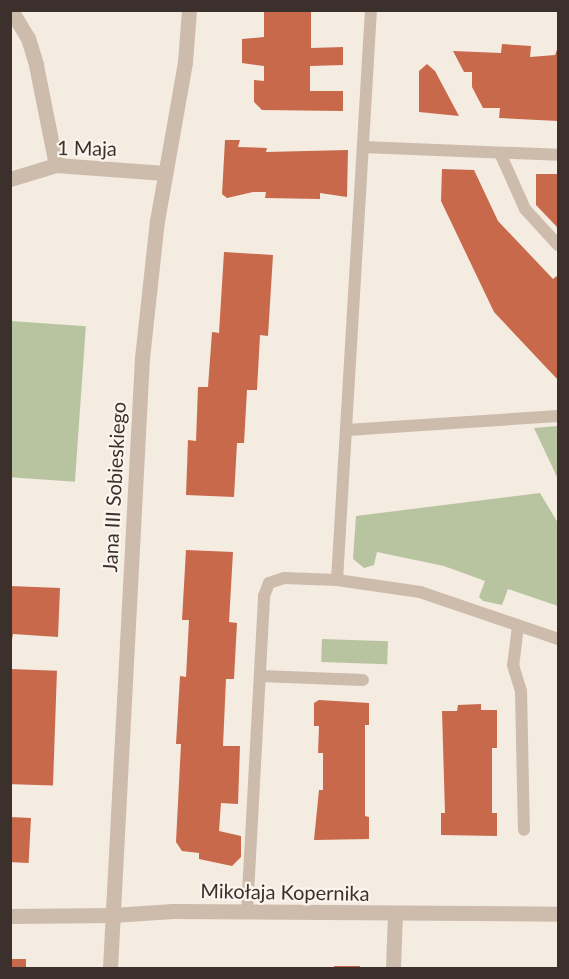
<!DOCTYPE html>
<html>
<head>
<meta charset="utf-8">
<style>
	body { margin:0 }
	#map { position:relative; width:569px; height:979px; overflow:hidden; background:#f4ebe1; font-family:Lato,sans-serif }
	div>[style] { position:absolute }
	.green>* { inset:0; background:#b8c4a0; transform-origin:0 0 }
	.building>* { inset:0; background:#c8694b; transform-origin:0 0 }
	.service>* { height:12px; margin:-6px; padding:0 6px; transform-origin:6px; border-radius:6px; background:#cdbbac }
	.minor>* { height:15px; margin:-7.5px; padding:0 7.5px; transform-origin:7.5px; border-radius:7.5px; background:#cdbbac }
	.tertiary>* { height:15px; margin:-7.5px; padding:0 7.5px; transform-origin:7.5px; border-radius:7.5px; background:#cdbbac }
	span { translate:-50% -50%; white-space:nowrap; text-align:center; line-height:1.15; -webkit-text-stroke:4.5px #fbf5ee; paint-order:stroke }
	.street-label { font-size:20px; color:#3b302b }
	.frame { position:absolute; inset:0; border:12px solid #3b302b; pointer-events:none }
</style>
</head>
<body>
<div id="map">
	<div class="green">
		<div style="left:11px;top:321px;width:75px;height:156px;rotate:4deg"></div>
		<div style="clip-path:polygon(558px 426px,558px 479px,534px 428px)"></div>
		<div style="clip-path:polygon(540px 493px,558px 523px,558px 606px,508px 589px,502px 605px,483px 601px,479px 597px,485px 581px,444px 566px,377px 552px,374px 565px,364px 568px,353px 559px,356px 516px)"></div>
		<div style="left:322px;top:639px;width:66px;height:23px;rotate:2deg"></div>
	</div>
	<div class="building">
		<div style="clip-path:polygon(264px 10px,311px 10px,311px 48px,343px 47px,343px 65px,310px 66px,310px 91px,343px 91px,343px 111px,262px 110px,254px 102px,254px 80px,264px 81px,264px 66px,242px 63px,242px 39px,264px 37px)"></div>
		<div style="clip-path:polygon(502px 44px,531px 46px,530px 57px,555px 55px,558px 47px,558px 121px,499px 118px,500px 108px,483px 108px,472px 87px,472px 72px,464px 72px,453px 51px,501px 53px)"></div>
		<div style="clip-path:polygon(427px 64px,435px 71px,459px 116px,419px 112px,419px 71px)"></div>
		<div style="clip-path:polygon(225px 140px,240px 140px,238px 147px,267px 148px,266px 152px,348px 150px,347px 197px,320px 193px,320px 199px,265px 198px,266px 192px,253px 192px,227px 198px,222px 194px)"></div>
		<div style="clip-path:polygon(442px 169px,474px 170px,498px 221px,553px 279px,558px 275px,558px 380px,494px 312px,441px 201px)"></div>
		<div style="clip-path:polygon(536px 174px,558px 174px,558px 228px,536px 205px)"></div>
		<div style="clip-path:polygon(224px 252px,273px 255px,268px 336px,260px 335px,257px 390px,247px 390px,244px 443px,237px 443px,234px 497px,186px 495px,188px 440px,196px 441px,198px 387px,208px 387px,212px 332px,219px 333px)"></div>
		<div style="clip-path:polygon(186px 550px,233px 552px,229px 622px,237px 623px,234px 679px,226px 679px,223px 746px,240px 746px,238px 804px,221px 803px,219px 831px,241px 836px,241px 857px,232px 866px,199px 859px,199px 853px,182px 851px,176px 842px,181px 744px,176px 744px,180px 676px,186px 677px,189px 620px,182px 620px)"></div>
		<div style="clip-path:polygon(10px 586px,60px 588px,58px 637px,13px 634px,10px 650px)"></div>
		<div style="left:10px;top:669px;width:47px;height:115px;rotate:2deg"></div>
		<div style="clip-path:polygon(319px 700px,369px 703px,369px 725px,365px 725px,365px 816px,369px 817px,369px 839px,314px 840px,319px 790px,323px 790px,323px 753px,318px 753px,319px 726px,314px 726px,314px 703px)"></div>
		<div style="clip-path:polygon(481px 704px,481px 710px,497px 710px,497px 748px,492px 748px,492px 813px,497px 813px,497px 836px,441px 835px,441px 813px,445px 813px,442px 711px,457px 711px,458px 705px)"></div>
		<div style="left:10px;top:817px;width:21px;height:45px;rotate:3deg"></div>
		<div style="left:10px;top:959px;width:16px;height:9px"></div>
		<div style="left:334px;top:966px;width:26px;height:2px"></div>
	</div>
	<div class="service">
		<div style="left:363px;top:147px;width:195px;rotate:2.3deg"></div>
		<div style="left:500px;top:153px;width:61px;rotate:65.9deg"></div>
		<div style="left:525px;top:209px;width:49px;rotate:47.5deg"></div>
		<div style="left:347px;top:430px;width:211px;rotate:-3.8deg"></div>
		<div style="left:337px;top:580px;width:571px;rotate:-86.59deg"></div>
		<div style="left:518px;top:626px;width:39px;rotate:97deg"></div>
		<div style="left:513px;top:665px;width:27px;rotate:73deg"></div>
		<div style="left:521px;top:691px;width:139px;rotate:88.8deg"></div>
		<div style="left:260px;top:676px;width:103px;rotate:2.2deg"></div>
		<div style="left:247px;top:912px;width:316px;rotate:-86.9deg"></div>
		<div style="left:264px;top:596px;width:14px;rotate:-69deg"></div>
		<div style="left:269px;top:583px;width:16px;rotate:-18deg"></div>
		<div style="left:284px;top:578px;width:53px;rotate:2.2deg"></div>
		<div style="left:337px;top:580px;width:84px;rotate:8.2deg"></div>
		<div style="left:420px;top:592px;width:146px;rotate:18.8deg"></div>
	</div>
	<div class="minor">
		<div style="left:11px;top:10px;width:33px;rotate:59deg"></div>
		<div style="left:28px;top:38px;width:28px;rotate:73deg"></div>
		<div style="left:36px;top:65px;width:102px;rotate:78.7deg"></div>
		<div style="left:10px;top:916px;width:103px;rotate:-0.6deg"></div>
		<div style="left:393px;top:968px;width:54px;rotate:-87.9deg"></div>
	</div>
	<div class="tertiary">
		<div style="left:10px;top:179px;width:48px;rotate:-16.9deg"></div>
		<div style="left:56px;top:165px;width:109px;rotate:4.2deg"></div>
		<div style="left:113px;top:915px;width:60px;rotate:-3.8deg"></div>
		<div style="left:173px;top:911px;width:385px;rotate:0.4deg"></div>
		<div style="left:110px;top:968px;width:611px;rotate:-87deg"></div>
		<div style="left:142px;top:358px;width:138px;rotate:-83.8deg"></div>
		<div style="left:157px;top:221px;width:161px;rotate:-80deg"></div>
		<div style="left:185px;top:62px;width:52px;rotate:-85.6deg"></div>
	</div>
	<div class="street-label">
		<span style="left:87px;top:148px;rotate:1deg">1 Maja</span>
		<span style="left:114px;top:487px;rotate:-87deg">Jana III Sobieskiego</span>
		<span style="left:285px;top:892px;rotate:1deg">Mikołaja Kopernika</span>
	</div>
	<div class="frame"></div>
</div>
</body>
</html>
